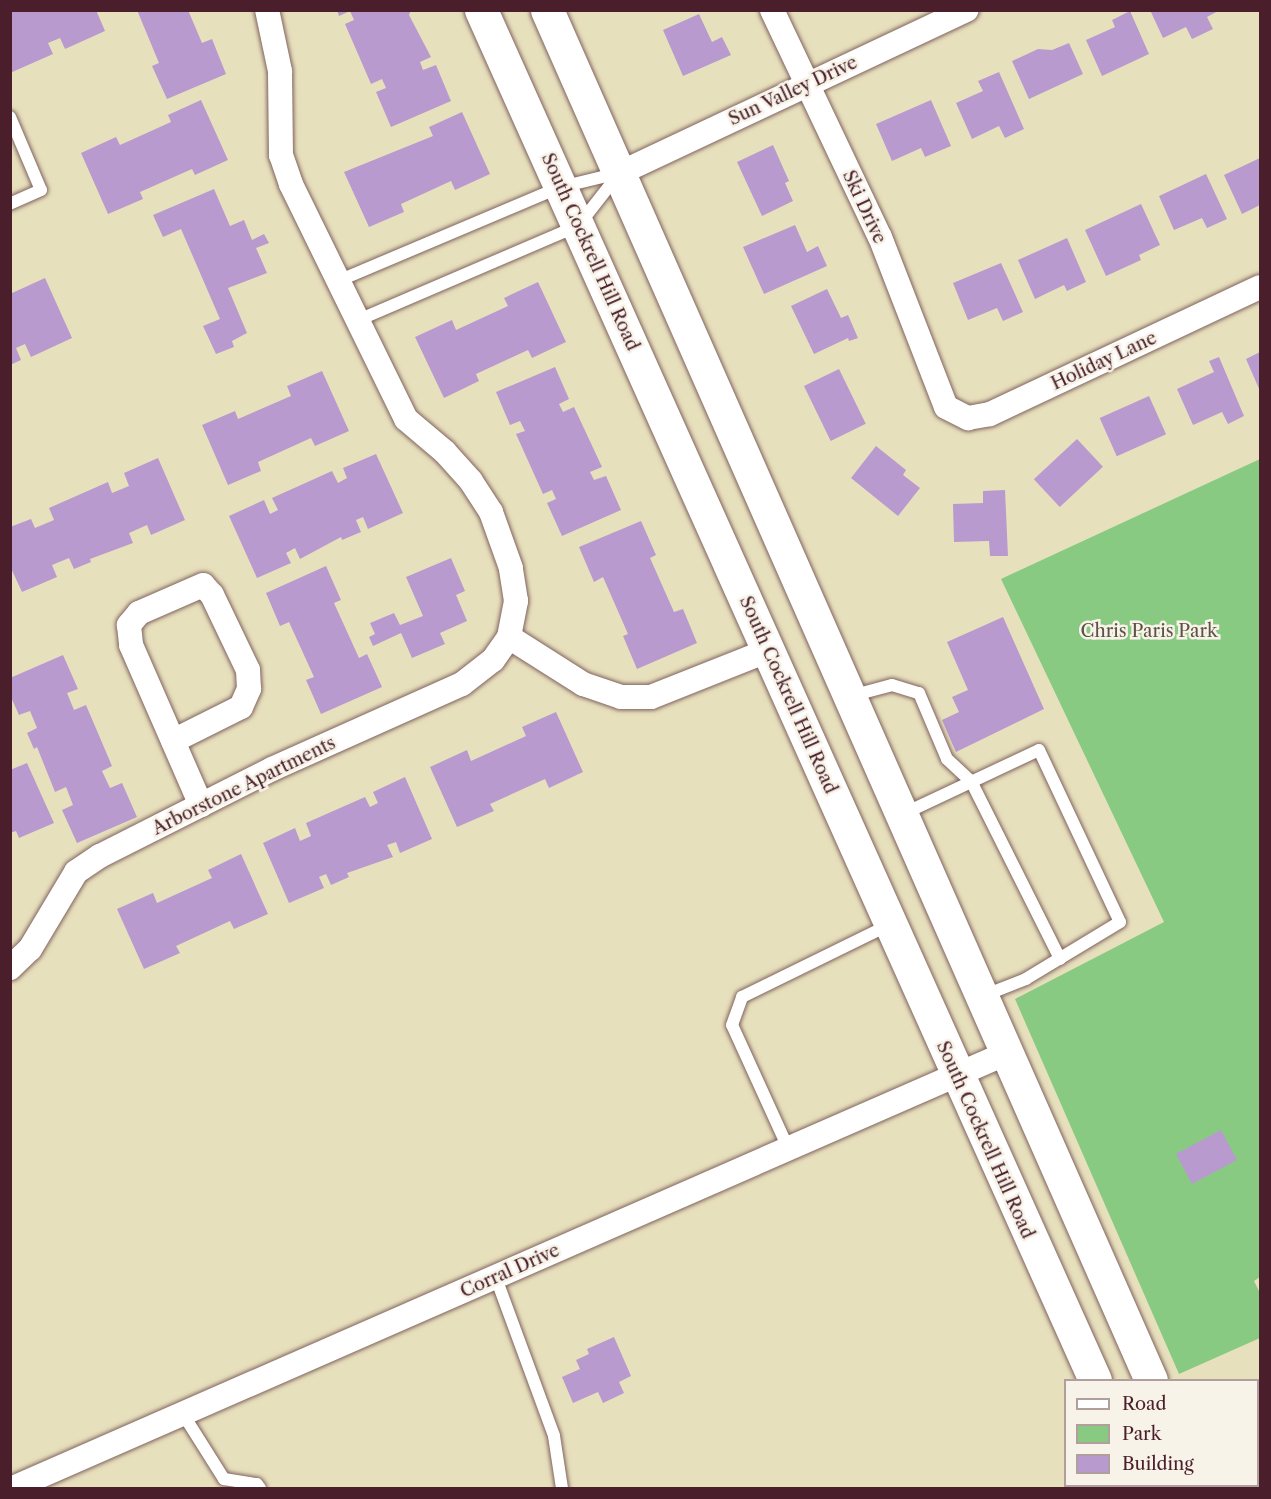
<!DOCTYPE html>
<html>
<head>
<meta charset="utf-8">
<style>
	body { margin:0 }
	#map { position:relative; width:1271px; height:1499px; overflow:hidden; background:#e7e0bd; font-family:"Libre Caslon Text",serif }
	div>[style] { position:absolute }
	.green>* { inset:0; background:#89ca82 }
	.building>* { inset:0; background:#b89acf; transform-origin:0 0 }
	.roads { filter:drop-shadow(0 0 2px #81635e) drop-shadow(0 0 2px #81635e) }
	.service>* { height:12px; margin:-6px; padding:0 6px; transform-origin:6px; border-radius:6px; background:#fff }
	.minor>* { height:24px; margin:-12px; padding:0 12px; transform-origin:12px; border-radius:12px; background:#fff }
	.secondary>* { height:33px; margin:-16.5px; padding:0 16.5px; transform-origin:16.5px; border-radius:16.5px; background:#fff }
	span { translate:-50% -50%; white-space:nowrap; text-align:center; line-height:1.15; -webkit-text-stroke:5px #f7f3e8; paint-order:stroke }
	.street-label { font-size:18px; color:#4a1f2b }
	.park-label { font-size:18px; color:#5d5245 }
	.frame { position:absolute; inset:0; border:12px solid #4a1f2b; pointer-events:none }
	.legend { position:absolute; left:1064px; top:1379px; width:195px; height:108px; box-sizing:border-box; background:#f7f3e8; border:2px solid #b29e9c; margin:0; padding:8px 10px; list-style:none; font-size:18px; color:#4a1f2b }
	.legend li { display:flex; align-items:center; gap:12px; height:30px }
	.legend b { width:30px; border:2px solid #b29e9c }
</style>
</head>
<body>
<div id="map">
	<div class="green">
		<div style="clip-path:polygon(1260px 459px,1260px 1277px,1254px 1281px,1260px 1293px,1260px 1338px,1179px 1374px,1015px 999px,1164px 922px,1001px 579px)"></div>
	</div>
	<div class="building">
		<div style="clip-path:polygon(10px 10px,96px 10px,105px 31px,65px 49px,60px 38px,48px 43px,53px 54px,10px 73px)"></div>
		<div style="clip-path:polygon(137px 10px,188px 10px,202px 43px,212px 39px,226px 74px,167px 99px,152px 66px,159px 63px)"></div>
		<div style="clip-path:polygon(337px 10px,411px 10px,409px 15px,431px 57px,420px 62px,423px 70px,436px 65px,451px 101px,391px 127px,376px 92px,386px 88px,382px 79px,371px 84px,345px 24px,354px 20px,350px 11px,339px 16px)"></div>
		<div style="clip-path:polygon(1150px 10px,1220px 10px,1207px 17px,1213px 29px,1192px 39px,1186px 27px,1163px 38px)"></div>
		<div style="clip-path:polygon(1130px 11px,1149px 54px,1102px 76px,1086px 40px,1115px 27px,1112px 20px)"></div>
		<div style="clip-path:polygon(699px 14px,712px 42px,722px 37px,731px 55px,683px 76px,663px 30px)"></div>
		<div style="clip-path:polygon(1069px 43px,1083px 74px,1029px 99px,1012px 61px,1038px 49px,1052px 50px)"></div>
		<div style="clip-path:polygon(999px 72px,1024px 129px,1005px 138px,999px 126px,972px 139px,956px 103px,983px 91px,978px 81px)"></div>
		<div style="clip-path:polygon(201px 100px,228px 160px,195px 175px,192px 169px,140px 192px,143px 199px,108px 214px,81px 153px,116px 137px,120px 145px,171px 122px,168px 115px)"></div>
		<div style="clip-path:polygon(931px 100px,951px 146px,925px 157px,921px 148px,892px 161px,876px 124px)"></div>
		<div style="clip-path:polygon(462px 112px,490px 174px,455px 190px,451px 181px,401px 204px,404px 212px,369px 227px,344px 172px,433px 136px,429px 127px)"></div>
		<div style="clip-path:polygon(773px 145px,789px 181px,785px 183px,793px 201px,762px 216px,737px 162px)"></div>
		<div style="clip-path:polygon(1260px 158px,1260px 205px,1242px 214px,1224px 175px)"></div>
		<div style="clip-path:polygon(1206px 174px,1227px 219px,1207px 228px,1202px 218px,1174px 230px,1159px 196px)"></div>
		<div style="clip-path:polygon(214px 189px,230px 226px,244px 220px,252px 240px,264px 234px,269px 243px,256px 248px,267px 273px,228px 288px,247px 333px,232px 341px,234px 347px,216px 354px,203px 326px,220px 319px,181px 229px,163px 237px,153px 215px)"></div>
		<div style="clip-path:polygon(1141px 204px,1160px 245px,1139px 255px,1141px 260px,1106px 276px,1085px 230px)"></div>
		<div style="clip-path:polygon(795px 225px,807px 252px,818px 246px,827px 266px,764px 294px,743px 247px)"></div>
		<div style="clip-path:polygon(1067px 238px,1086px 282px,1067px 291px,1064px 285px,1035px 299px,1018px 260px)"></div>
		<div style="clip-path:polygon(1001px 263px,1023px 312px,1003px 321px,997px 308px,968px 320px,953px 283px)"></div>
		<div style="clip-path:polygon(45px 278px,72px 338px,31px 357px,25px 344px,16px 348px,21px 360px,10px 365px,10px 294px)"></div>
		<div style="clip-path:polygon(538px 282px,566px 342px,532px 358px,528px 350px,476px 374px,479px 381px,444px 398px,415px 337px,452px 320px,456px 330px,508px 306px,504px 298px)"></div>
		<div style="clip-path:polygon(827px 289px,841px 318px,848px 315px,858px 338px,849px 341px,848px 338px,814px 354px,791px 306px)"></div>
		<div style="clip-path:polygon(1260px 352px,1260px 391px,1246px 359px)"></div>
		<div style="clip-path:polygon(1219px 357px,1244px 416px,1228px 424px,1222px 412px,1193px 425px,1177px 389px,1214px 372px,1209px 361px)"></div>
		<div style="clip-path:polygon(555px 367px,569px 399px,559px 404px,563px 412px,574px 407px,602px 467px,590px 472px,594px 480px,606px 476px,621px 510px,562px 536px,547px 503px,556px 499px,552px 490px,543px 494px,516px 434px,525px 431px,520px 421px,510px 425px,496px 392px)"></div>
		<div style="left:839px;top:369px;width:61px;height:39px;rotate:64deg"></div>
		<div style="clip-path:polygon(322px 371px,349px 431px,315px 446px,311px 438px,258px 462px,261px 471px,228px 485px,202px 425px,235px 411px,238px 419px,291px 396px,287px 386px)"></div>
		<div style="left:1149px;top:396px;width:42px;height:54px;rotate:66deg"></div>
		<div style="left:1077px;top:439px;width:38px;height:59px;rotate:47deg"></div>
		<div style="clip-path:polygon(876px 446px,906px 470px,903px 475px,920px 488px,898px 516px,851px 478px)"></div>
		<div style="clip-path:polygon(376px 454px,403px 513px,368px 529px,363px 517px,356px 520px,361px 532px,342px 540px,341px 537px,300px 559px,295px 548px,286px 553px,291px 563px,257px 578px,229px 516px,264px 500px,270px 514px,278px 510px,272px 498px,332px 471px,338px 483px,347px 478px,343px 468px)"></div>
		<div style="clip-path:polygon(158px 458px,185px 520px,151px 535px,147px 525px,129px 533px,133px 543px,90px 559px,91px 562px,74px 569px,69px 558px,52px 565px,57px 577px,22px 592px,10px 566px,10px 527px,31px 519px,35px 528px,54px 520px,49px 508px,108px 482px,112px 493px,129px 486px,124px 473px)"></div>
		<div style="clip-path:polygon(1005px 490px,1008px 556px,990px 556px,989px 541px,954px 542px,953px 504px,983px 503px,983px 491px)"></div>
		<div style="clip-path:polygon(641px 521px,656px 555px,650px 558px,674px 612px,683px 609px,697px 643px,637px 669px,623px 636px,628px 634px,603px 577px,594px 582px,579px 547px)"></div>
		<div style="clip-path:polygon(451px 558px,465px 591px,456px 595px,467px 621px,440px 633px,445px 644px,412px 658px,401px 633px,373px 646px,369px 637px,375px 634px,370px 623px,394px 613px,400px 625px,423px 616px,406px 577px)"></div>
		<div style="clip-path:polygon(326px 566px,341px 600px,334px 603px,359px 658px,367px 654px,382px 687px,321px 714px,306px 680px,314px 677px,289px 622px,280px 626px,266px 593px)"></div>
		<div style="clip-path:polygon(1003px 617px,1044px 709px,956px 752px,942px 720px,959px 712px,952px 697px,968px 690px,947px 642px)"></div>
		<div style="clip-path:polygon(63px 655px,78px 689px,67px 693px,74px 710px,86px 705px,112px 766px,102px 771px,110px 788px,122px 783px,137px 817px,77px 843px,62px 810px,73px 805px,66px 787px,55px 792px,37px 747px,34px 749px,27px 733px,37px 728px,30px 711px,19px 715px,10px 695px,10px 678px)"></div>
		<div style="clip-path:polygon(556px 712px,583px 772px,549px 788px,545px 779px,490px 804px,494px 811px,457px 827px,430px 767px,467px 750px,471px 761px,526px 736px,522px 727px)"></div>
		<div style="clip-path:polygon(27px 763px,54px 823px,19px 838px,16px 831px,10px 833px,10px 770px)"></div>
		<div style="clip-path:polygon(405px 777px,432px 839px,400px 853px,396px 842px,387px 845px,393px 857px,347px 873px,349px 877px,331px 885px,326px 874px,319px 877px,324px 888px,289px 903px,263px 843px,295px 828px,300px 841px,311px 836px,306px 823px,365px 797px,370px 807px,378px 803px,373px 792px)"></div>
		<div style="clip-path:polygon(241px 854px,268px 914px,234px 929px,230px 921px,176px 946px,180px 953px,144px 969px,117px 909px,153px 893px,157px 903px,212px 878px,208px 870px)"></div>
		<div style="left:1221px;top:1130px;width:34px;height:51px;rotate:62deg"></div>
		<div style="clip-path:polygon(614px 1337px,631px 1376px,619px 1382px,624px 1393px,603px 1403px,598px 1392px,573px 1403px,562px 1377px,580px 1369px,576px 1360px,589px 1354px,587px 1349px)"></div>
	</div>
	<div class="roads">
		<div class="service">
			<div style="left:10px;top:117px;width:79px;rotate:67deg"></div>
			<div style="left:41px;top:190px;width:34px;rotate:156deg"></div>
			<div style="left:338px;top:281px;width:242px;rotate:-22.9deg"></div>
			<div style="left:561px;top:187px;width:60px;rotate:-13.6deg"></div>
			<div style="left:356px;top:321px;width:241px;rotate:-23.2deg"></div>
			<div style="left:578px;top:226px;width:63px;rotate:-52deg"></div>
			<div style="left:851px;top:696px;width:42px;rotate:-15deg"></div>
			<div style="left:892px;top:685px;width:28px;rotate:17deg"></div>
			<div style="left:919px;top:693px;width:72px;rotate:67deg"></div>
			<div style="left:947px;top:759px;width:33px;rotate:43deg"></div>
			<div style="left:971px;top:781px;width:199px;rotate:63.4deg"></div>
			<div style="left:903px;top:814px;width:150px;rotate:-25.2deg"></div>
			<div style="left:1039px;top:750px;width:190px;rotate:64.8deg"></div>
			<div style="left:1120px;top:922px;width:110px;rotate:148.8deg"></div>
			<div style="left:1026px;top:979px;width:46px;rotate:158.4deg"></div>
			<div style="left:789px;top:1150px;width:137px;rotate:-114.5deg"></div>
			<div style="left:732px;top:1025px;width:30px;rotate:-70deg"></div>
			<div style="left:742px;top:997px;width:164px;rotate:-26.1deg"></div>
			<div style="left:496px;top:1278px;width:168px;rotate:69.8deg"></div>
			<div style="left:554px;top:1436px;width:53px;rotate:81.3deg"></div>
			<div style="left:183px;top:1414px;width:77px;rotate:57.8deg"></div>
			<div style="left:224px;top:1479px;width:33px;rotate:9deg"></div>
			<div style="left:257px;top:1484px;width:5px;rotate:53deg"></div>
			<div style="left:1258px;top:1461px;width:7px;rotate:74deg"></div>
		</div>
		<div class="minor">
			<div style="left:772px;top:10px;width:251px;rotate:64.6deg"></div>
			<div style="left:880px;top:237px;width:182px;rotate:68.8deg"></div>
			<div style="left:946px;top:407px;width:25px;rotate:27deg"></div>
			<div style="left:968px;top:418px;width:22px;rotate:-10deg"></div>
			<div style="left:990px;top:414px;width:298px;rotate:-25.2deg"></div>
			<div style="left:620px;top:173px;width:383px;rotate:-25.2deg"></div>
			<div style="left:509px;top:637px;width:88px;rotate:32.4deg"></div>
			<div style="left:583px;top:684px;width:40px;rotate:18.9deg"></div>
			<div style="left:621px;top:697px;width:30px"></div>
			<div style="left:651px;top:697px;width:127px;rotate:-21.7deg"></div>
			<div style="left:173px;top:741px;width:76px;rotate:-26.6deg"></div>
			<div style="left:241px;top:707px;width:20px;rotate:-66deg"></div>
			<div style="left:249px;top:689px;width:19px;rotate:-93deg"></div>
			<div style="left:248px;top:670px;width:83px;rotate:-115.6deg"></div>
			<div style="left:212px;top:595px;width:13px;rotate:-132deg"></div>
			<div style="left:203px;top:585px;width:70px;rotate:156.4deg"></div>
			<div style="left:139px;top:613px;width:16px;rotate:130deg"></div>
			<div style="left:129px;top:625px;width:20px;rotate:84deg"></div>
			<div style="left:131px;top:645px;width:175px;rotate:66.4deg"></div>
			<div style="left:10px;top:968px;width:28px;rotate:-44deg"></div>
			<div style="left:30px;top:949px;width:90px;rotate:-59.1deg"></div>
			<div style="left:76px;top:872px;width:29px;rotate:-34deg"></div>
			<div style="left:100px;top:856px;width:193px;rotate:-26.8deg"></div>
			<div style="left:272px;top:769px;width:208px;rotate:-24.1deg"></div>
			<div style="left:462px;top:684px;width:39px;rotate:-38deg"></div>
			<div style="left:493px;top:660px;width:28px;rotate:-55deg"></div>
			<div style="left:509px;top:637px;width:37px;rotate:-79deg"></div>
			<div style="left:516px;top:601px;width:33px;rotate:-99deg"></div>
			<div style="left:511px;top:568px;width:59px;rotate:-109.7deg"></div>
			<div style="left:491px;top:512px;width:37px;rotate:-123deg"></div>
			<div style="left:471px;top:481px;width:39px;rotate:-132deg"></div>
			<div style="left:445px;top:452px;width:51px;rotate:-139.8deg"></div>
			<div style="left:406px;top:419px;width:262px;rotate:-116.1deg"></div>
			<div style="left:291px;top:184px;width:31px;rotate:-109deg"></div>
			<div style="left:281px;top:155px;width:84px;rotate:-90.7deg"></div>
			<div style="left:280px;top:71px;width:62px;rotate:-102deg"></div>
			<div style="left:13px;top:1488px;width:1085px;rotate:-23.64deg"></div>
		</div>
		<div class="secondary">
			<div style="left:481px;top:10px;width:1501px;rotate:65.86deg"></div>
			<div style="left:547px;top:10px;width:1497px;rotate:66.21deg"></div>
			<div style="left:1143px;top:1486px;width:3px;rotate:45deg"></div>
			<div style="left:1199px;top:1486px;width:2px;rotate:63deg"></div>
		</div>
	</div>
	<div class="street-label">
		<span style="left:793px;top:91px;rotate:-25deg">Sun Valley Drive</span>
		<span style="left:864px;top:207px;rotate:65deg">Ski Drive</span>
		<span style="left:590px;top:252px;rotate:66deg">South Cockrell Hill Road</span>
		<span style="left:1104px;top:361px;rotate:-25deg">Holiday Lane</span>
		<span style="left:788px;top:695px;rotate:66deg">South Cockrell Hill Road</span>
		<span style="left:244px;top:786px;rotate:-26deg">Arborstone Apartments</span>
		<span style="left:985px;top:1140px;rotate:66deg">South Cockrell Hill Road</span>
		<span style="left:510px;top:1271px;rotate:-24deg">Corral Drive</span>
	</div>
	<div class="park-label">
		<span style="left:1149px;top:631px">Chris Paris Park</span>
	</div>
	<div class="frame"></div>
	<ul class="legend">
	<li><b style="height:8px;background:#fff"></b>Road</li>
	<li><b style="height:16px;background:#89ca82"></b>Park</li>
	<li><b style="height:16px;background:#b89acf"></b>Building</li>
	</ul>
</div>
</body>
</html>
